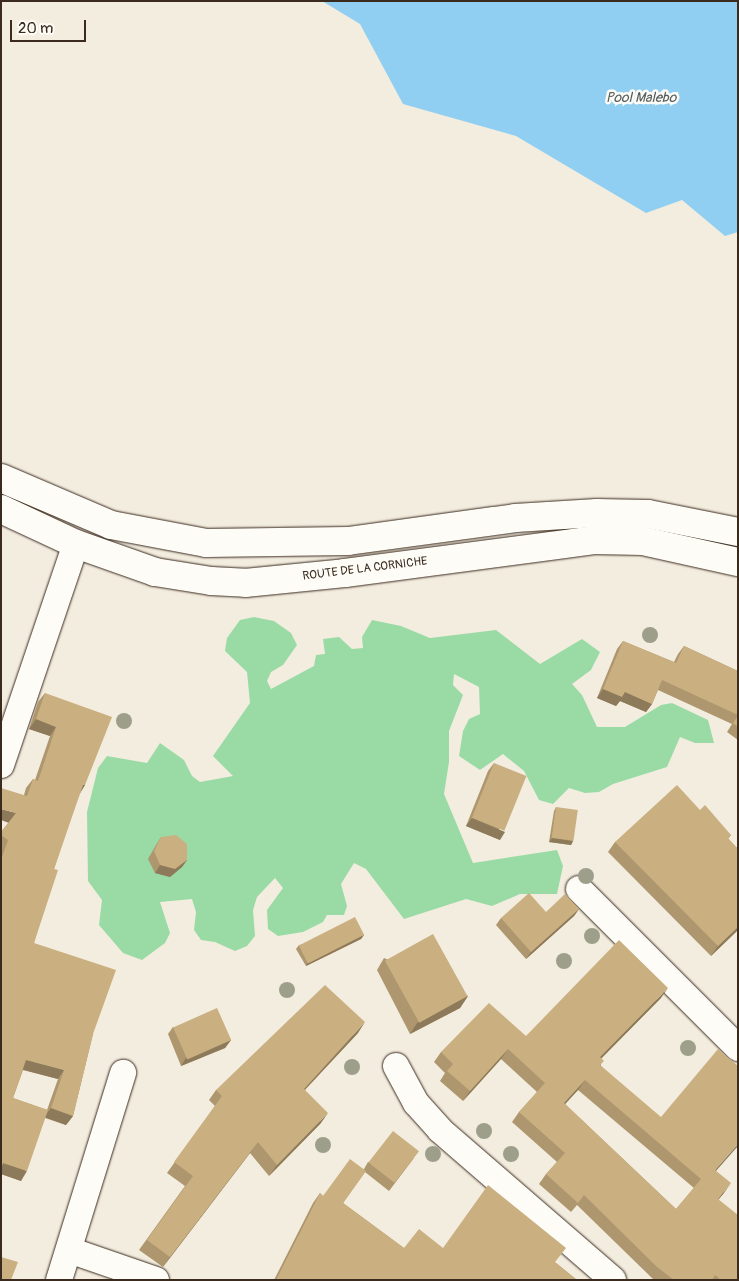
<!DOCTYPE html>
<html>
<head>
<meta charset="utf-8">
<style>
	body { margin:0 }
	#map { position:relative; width:739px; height:1281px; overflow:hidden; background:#f3eddf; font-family:Pangolin,sans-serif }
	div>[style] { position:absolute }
	.green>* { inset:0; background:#9adba5 }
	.water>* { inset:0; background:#91cff2 }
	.roads { filter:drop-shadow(0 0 1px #3b2a1e) drop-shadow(0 0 1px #3b2a1e) }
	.minor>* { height:26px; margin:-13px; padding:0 13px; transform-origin:13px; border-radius:13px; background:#fdfcf7 }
	.secondary>* { height:28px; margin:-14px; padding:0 14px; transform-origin:14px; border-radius:14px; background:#fdfcf7 }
	.trees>* { width:16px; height:16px; margin:-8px; border-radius:50%; background:#9e9f8b }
	.wall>* { inset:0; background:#ae966e }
	.shaded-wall>* { inset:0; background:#8d7a5a }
	.building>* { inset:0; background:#caaf80; transform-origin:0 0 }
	span { translate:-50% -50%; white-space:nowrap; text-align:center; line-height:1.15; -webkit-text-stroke:5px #fdfcf7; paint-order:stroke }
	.street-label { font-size:12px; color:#3b2a1e }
	.water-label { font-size:14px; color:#555c5e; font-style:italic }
	.frame { position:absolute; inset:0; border:2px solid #3b2a1e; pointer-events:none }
	.scale { position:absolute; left:10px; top:20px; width:76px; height:22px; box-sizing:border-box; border:2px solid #3b2a1e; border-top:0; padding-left:6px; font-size:15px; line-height:18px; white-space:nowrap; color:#3b2a1e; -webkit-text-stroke:4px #fdfcf7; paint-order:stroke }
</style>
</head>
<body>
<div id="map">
	<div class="green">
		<div style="clip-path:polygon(254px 617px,274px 621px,291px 633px,297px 645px,283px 665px,271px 672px,267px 681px,271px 689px,314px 666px,316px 655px,325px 654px,323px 639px,339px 637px,352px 649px,363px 648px,362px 637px,372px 620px,401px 626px,430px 638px,496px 630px,540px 664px,582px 639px,600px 652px,591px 670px,572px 684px,582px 695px,597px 727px,625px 727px,661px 705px,672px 703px,708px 720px,714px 743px,695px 743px,680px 737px,667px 767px,613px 784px,599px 792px,585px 793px,569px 788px,553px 804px,539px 800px,524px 771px,503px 754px,480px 770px,459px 756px,463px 731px,469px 719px,480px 714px,479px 687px,454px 674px,453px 685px,463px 695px,449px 731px,449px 762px,444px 794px,473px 863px,557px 850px,563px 866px,557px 894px,520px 894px,492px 906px,466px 899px,404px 919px,366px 869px,354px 863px,341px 884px,347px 906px,344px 915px,327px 915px,323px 922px,303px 932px,278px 936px,268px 929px,267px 910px,283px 888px,275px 878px,257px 897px,253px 910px,255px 936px,247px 946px,235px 951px,215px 942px,201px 940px,194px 930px,196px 912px,192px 899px,160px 902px,170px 933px,165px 943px,142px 960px,123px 953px,99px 925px,102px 900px,88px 881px,87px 812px,98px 768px,107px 756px,147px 763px,160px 743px,184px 760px,192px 776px,200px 782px,233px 776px,213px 756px,250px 703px,247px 672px,225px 651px,227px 638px,240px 620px)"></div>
	</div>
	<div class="water">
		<div style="clip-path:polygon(322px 1px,738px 1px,738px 232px,725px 236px,682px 200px,646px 213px,516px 136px,403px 104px,360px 24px)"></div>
	</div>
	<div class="roads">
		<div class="minor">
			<div style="left:1px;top:765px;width:233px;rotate:-71.3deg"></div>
			<div style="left:579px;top:889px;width:225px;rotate:45deg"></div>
			<div style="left:396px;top:1066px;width:42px;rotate:61.6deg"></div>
			<div style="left:416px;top:1103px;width:36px;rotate:48deg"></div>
			<div style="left:440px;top:1130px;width:229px;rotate:40.9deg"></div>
			<div style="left:69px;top:1250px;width:92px;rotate:19deg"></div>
			<div style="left:59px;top:1280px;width:217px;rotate:-72.8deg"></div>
		</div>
		<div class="secondary">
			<div style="left:1px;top:478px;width:120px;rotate:23.1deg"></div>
			<div style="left:111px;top:525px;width:97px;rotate:10.7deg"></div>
			<div style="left:206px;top:543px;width:142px;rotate:-0.8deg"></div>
			<div style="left:348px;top:541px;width:169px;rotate:-7.8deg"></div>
			<div style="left:515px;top:518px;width:82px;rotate:-3.5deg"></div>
			<div style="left:597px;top:513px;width:51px;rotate:1.1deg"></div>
			<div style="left:648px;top:514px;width:92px;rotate:11.3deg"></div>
			<div style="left:1px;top:509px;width:83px;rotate:25deg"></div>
			<div style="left:76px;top:544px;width:84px;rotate:19.5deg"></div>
			<div style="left:155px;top:572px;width:57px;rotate:9.1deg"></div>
			<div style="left:211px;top:581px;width:34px;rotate:3deg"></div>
			<div style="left:245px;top:583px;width:100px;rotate:-5.7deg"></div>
			<div style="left:345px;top:573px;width:251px;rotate:-7.5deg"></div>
			<div style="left:594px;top:540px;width:49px;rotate:1.2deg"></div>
			<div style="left:643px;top:541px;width:97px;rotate:12.5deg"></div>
		</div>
	</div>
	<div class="trees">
		<div style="left:650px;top:635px"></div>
		<div style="left:124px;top:721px"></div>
		<div style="left:586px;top:876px"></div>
		<div style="left:592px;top:936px"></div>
		<div style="left:564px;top:961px"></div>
		<div style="left:287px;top:990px"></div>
		<div style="left:688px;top:1048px"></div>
		<div style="left:352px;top:1067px"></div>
		<div style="left:484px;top:1131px"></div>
		<div style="left:323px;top:1145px"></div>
		<div style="left:433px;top:1154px"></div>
		<div style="left:511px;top:1154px"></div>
	</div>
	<div class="wall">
		<div style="clip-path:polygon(623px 641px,674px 662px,678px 654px,684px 646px,738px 671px,738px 740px,727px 732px,732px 724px,658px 690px,652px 704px,646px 712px,620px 701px,616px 706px,597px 698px,617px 649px)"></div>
		<div style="clip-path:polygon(evenodd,45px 693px,85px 785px,79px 794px,54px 869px,34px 943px,93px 1034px,73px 1116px,66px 1125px,45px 1118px,21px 1181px,1px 1174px,1px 832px,9px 822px,24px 795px,26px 788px,33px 779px,35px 780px,50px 736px,29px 729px,38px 702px,45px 693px,23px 1070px,58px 1079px,47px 1110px,13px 1098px,23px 1070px)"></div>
		<div style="clip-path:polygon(494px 763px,500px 840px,466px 826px,488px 771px)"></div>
		<div style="clip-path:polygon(556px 807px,573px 841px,571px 845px,549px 842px,554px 811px)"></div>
		<div style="clip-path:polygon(700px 810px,731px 835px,728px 839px,738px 849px,738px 930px,711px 956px,608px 852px,615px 842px)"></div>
		<div style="clip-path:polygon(161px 837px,187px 860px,182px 867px,170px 877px,155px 873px,148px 859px,156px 845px)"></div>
		<div style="clip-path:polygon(579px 909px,574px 916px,526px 959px,496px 925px,501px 918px,546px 912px)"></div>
		<div style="clip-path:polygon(364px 935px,361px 939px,306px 966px,296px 949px,299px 945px)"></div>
		<div style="clip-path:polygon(384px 958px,468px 996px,460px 1008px,410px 1034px,377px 970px)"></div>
		<div style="clip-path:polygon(evenodd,661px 998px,601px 1058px,601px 1066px,716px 1171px,724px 1193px,718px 1199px,738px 1280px,654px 1280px,577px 1205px,571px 1212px,539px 1184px,546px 1174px,557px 1162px,512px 1122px,519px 1112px,537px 1092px,501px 1059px,463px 1101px,440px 1081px,445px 1073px,434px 1062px,441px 1052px,526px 1036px,661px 998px,578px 1090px,694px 1188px,676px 1209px,565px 1104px,578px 1090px)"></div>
		<div style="clip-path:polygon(173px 1027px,231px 1040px,225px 1048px,181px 1066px,168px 1034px)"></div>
		<div style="clip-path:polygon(358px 1033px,305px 1090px,321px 1123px,269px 1176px,250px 1153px,163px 1267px,139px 1250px,185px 1186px,167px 1173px,215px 1106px,209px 1100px,216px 1090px)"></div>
		<div style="clip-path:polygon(414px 1158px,389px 1191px,365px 1172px,343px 1203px,404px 1248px,443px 1248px,556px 1263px,577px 1280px,274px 1280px,313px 1203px,320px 1193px,323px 1196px,364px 1169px,368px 1162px)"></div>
	</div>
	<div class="shaded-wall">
		<div style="clip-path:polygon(603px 689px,625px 692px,652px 704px,646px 712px,620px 701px,616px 706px,597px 698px)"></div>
		<div style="clip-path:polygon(36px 719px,56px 727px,50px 736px,29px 729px)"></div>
		<div style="clip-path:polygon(83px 785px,85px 785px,79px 795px)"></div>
		<div style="clip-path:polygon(1px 809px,16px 813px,9px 823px,1px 820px)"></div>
		<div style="clip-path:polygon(472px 818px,505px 832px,500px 840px,466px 826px)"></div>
		<div style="clip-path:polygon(552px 838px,573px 841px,571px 845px,549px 842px)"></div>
		<div style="clip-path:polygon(187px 860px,182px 867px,170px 877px,155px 873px,160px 865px)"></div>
		<div style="clip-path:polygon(579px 909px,574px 916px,526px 959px,531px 952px)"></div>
		<div style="clip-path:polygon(738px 927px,738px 930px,711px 956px,718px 946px)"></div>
		<div style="clip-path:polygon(364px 935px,361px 939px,306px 966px,308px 962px)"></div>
		<div style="clip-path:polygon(668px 988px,661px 998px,593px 1067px,600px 1057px)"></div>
		<div style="clip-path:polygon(468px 996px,460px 1008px,410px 1034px,417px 1023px)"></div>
		<div style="clip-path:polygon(365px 1022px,358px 1033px,296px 1099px,304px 1089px)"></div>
		<div style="clip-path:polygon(231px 1040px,225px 1048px,181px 1066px,186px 1058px)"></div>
		<div style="clip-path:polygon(508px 1049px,501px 1059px,463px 1101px,470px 1091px)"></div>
		<div style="clip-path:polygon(26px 1060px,64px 1070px,58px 1079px,20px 1069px)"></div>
		<div style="clip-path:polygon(585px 1080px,578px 1090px,557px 1113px,564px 1103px)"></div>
		<div style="clip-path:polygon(51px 1108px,73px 1116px,66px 1125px,44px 1117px)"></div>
		<div style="clip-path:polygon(328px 1113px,321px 1123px,269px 1176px,277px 1165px)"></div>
		<div style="clip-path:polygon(258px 1142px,250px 1153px,163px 1267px,170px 1257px)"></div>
		<div style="clip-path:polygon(738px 1144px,738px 1146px,708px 1180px,715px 1170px)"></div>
		<div style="clip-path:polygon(3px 1163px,27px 1171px,21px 1181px,1px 1174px,1px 1166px)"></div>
		<div style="clip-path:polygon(731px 1183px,724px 1193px,711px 1209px,718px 1199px)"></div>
	</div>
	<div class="building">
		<div style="clip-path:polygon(623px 641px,676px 663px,684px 646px,738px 671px,738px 715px,662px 680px,652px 704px,625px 692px,622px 697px,603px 689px)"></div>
		<div style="clip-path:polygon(45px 693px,112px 717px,85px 785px,83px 785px,54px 869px,58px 870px,34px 943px,116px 970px,93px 1034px,73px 1116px,51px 1108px,64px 1070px,26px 1060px,13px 1098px,48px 1110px,27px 1171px,3px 1163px,1px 1169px,1px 860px,8px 840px,1px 835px,1px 832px,16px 813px,1px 809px,1px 788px,27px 796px,33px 779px,38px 781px,56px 727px,36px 719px)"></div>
		<div style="clip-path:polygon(738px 716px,738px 727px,733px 723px)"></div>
		<div style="left:494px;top:763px;width:35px;height:59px;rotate:22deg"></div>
		<div style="clip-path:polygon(677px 785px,700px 810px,705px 805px,731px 835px,728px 838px,738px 849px,738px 927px,718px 946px,615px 842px)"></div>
		<div style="left:556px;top:807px;width:22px;height:31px;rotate:8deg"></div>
		<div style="clip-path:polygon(176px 835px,187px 844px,187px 860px,175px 869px,160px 865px,154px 851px,161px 837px)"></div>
		<div style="clip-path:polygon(529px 893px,546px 912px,565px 894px,579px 909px,531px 952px,501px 918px)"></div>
		<div style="left:355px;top:917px;width:20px;height:63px;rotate:63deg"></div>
		<div style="left:433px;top:934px;width:71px;height:55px;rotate:61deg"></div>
		<div style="clip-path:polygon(evenodd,619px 940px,668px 988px,600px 1057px,604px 1061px,600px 1065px,661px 1117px,718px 1049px,738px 1066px,738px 1144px,715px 1170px,731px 1183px,718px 1199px,738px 1215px,738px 1280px,721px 1280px,715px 1275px,712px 1280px,674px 1280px,657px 1267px,584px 1195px,578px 1203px,546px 1174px,565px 1153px,519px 1112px,545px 1083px,508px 1049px,470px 1091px,447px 1071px,453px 1064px,441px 1052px,489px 1003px,526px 1036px,619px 940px,585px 1080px,701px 1179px,676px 1209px,564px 1103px,585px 1080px)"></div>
		<div style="clip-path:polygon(325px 985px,365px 1022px,304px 1089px,328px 1113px,277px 1165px,258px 1142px,170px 1257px,147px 1240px,193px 1176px,174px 1162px,222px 1096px,216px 1090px)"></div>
		<div style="left:217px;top:1008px;width:35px;height:48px;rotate:66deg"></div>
		<div style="left:393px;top:1131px;width:33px;height:40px;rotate:38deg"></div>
		<div style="clip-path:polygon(350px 1159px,366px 1171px,343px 1203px,404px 1248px,419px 1229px,443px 1248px,488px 1185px,566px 1248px,555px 1262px,577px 1280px,276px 1280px,320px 1193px,323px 1196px)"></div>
		<div style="clip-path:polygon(1px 1257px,18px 1262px,11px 1280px,1px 1280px)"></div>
	</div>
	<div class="street-label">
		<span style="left:365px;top:569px;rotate:-7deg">ROUTE DE LA CORNICHE</span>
	</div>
	<div class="water-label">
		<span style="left:641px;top:98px">Pool Malebo</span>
	</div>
	<div class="frame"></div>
	<div class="scale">20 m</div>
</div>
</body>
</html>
